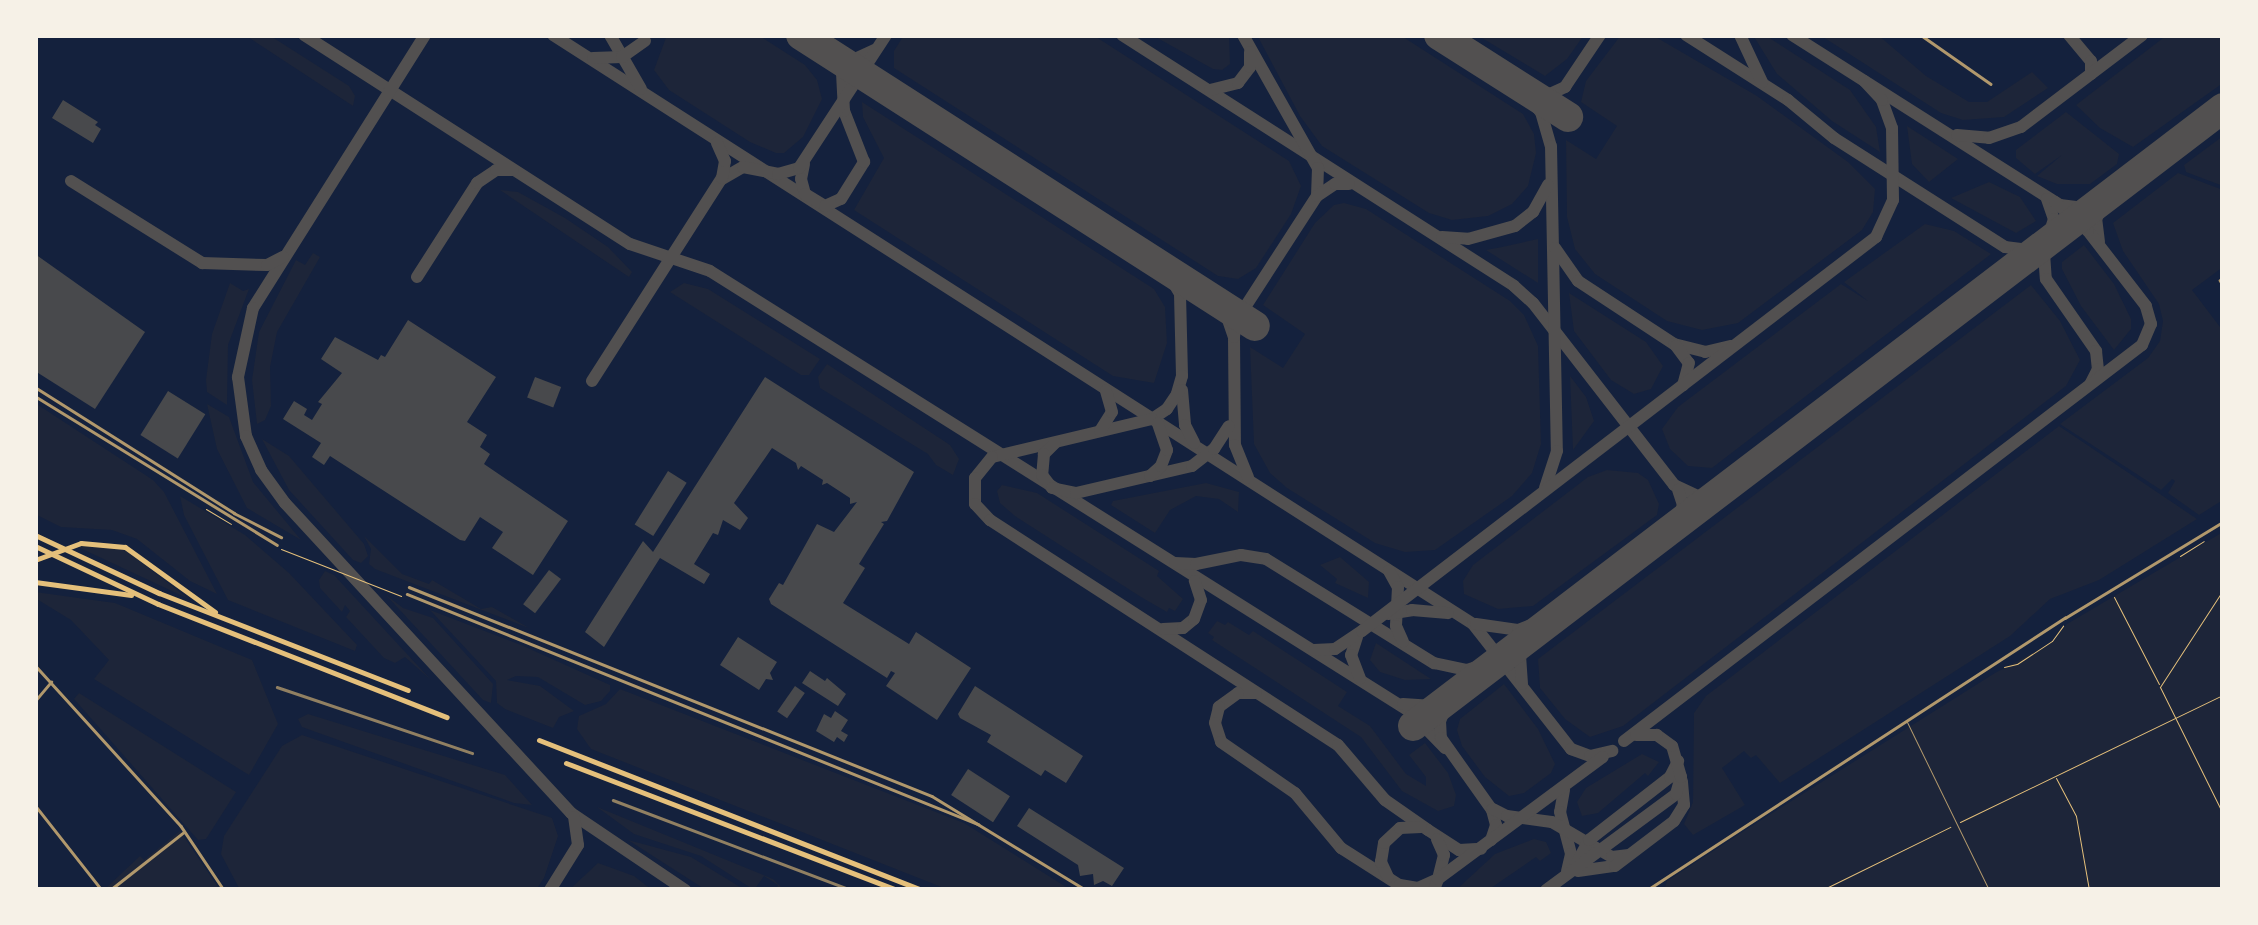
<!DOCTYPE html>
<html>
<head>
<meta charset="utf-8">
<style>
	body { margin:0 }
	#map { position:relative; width:2258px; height:925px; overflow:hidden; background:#14213d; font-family:"Sofia Sans Condensed",sans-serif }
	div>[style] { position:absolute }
	.green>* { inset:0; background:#1d2539 }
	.taxiway>* { height:12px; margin:-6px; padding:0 6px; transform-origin:6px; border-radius:6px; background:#525050 }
	.runway>* { height:30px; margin:-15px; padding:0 15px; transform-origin:15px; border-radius:15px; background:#525050 }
	.building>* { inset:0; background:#48494c; transform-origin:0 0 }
	.path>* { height:1px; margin:-0.5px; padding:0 0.5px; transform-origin:0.5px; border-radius:0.5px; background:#e5c07b }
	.service>* { height:1px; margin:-0.5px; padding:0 0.5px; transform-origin:0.5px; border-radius:0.5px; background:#b1986c }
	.minor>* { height:2.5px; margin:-1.25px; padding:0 1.25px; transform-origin:1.25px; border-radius:1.25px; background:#b1986c }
	.tertiary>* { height:2.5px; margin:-1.25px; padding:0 1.25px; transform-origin:1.25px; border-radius:1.25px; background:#b1986c }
	.motorway>* { height:5px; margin:-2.5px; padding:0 2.5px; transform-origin:2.5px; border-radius:2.5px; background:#e5c07b }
	.rail>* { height:2.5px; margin:-1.25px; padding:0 1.25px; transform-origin:1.25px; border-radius:1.25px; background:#918062 }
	span { translate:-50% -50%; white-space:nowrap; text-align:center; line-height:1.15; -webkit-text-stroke:8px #f6f1e7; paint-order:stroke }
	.frame { position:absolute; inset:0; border:38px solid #f6f1e7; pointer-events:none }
</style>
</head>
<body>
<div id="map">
	<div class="green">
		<div style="clip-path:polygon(245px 35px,269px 35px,349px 86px,355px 96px,353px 106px)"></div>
		<div style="clip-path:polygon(667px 35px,758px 35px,805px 65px,817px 80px,822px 99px,803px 137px,784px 153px,776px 153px,750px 142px,669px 90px,654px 70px)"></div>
		<div style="clip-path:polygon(904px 35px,1093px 35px,1289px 161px,1301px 186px,1291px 214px,1256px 268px,1238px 279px,1218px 276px,894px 68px,894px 51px)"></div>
		<div style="clip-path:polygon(1152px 35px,1229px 35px,1230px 64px,1222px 70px,1213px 69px)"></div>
		<div style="clip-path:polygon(1257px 35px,1400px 35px,1523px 114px,1534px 134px,1536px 153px,1528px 186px,1512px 204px,1488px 216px,1452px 220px,1429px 213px,1322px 146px,1300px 116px)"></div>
		<div style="clip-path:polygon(1477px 35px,1584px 35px,1567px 59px,1545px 76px)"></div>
		<div style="clip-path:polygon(1621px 35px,1654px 36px,1757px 96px,1848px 162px,1875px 189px,1873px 212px,1862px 230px,1738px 323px,1702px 330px,1667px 321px,1595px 274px,1575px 249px,1567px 217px,1566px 140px,1596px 159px,1617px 126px,1581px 102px,1586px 81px)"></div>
		<div style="clip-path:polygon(1753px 35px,1765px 35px,1850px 90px,1876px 127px,1880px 152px,1832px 121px,1777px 74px)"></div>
		<div style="clip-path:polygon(1820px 35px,1878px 35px,1926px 76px,1969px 102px,1987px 102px,2032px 72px,2048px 88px,2004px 117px,1963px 120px,1941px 113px)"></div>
		<div style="clip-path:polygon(2167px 35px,2223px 35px,2223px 83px,2133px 147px,2100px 128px,2076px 105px)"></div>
		<div style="clip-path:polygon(862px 102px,1154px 289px,1165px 307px,1167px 343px,1154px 383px,1113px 376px,854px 210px,884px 158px,863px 117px)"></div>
		<div style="clip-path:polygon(2066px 112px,2119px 154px,2117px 164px,2090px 184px,2057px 184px,2037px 176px,2062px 155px,2035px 174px,2016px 158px,2016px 150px)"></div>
		<div style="clip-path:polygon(1907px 126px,1958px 159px,1929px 182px,1912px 164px)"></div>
		<div style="clip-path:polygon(2223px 136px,2223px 186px,2186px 172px,2184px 165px)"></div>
		<div style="clip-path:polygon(2178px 173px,2223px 190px,2223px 267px,2192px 290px,2223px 331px,2223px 500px,2199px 515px,2168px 493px,2175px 481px,2172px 479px,2161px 490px,2060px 424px,2148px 358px,2160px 341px,2163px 321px,2159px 304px,2123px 251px,2113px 223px)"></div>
		<div style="clip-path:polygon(1989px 182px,2020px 197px,2036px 221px,2016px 233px,1951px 198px)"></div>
		<div style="clip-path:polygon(500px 190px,518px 192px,565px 218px,608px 247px,632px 272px,629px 277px)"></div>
		<div style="clip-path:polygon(1344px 203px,1366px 209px,1510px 301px,1524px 315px,1538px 346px,1541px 444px,1532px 473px,1512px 496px,1435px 550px,1405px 552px,1375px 543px,1287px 488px,1270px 473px,1254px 444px,1250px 347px,1283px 368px,1305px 334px,1263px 305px,1315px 223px,1334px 205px)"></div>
		<div style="clip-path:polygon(1925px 224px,1954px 231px,1991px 254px,1712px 468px,1688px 466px,1670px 449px,1662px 429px,1678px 407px,1841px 284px,1868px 301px,1844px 282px)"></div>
		<div style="clip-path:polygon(1538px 239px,1538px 283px,1486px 250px,1502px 247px)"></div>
		<div style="clip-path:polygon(2084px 245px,2114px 284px,2131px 319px,2131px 329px,2114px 350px,2081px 306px,2062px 269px,2062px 262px)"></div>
		<div style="clip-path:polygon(313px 253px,320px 257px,277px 332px,270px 367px,271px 406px,265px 420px,257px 424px,252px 380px,259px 332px,296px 260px,305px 265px)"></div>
		<div style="clip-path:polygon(230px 283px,243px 291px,249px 289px,228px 345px,227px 405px,207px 392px,206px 380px,212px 334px)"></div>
		<div style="clip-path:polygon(684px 283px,708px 289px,820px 359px,809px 375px,801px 375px,670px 292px)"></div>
		<div style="clip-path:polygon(2031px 285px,2060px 321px,2080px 360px,2066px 386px,1623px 726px,1590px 737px,1565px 719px,1540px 688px,1538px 659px)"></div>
		<div style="clip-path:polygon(1569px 293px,1646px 342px,1663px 366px,1651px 389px,1634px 394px,1611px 380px,1574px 331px)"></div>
		<div style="clip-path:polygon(827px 364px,950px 445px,959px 459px,953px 475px,936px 465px,928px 454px,820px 388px,818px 377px)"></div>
		<div style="clip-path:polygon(1570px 376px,1586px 397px,1594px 421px,1573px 450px)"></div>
		<div style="clip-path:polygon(35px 403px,153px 480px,164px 492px,217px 594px,190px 581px,137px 539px,112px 530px,61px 527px,35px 514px)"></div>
		<div style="clip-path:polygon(207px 404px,229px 417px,253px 482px,301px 540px,247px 508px,217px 449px)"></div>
		<div style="clip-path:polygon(2059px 426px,2197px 519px,2099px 580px,2050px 599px,2010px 636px,1780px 783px,1756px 755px,1751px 758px,1744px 751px,1722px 768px,1745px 805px,1693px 835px,1684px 824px,1693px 802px,1694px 713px,1706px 696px)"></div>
		<div style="clip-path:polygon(262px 439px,289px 456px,364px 544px,368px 556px,361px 563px,353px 560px,289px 490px)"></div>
		<div style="clip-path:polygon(1607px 470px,1638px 473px,1648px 480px,1659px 504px,1657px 515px,1533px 606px,1498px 609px,1464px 594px,1463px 581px,1473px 565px,1588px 477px)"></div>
		<div style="clip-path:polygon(1206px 483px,1239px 492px,1238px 512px,1219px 499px,1196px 496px,1170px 510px,1155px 533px,1111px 505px,1113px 501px)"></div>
		<div style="clip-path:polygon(1002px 485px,1037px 493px,1159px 571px,1157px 576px,1183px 599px,1175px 611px,1169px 608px,1167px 612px,1141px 597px,1015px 516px,1000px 503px,997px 491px)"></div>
		<div style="clip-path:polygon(180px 496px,245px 535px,289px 573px,357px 645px,355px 651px,228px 600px,184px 515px)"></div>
		<div style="clip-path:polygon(2223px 532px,2223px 890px,1664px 890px,1667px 881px,1747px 829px,1995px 673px,2053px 642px,2067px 624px)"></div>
		<div style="clip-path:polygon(364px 536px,402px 574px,429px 584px,432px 580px,481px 609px,492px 607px,529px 628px,375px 569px,369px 564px,371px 549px)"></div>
		<div style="clip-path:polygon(88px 545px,125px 550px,189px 599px,78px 547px)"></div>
		<div style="clip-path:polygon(1340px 557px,1369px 582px,1368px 598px,1335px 583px,1337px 579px,1320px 565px)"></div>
		<div style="clip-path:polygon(325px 571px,334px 575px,431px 680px,405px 657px,395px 663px,384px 658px,346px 617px,350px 611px,345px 605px,342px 612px,320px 588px,319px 580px)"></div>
		<div style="clip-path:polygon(35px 592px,115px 603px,252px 660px,278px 724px,249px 775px,94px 679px,109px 660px,71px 620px,35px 598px)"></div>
		<div style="clip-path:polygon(386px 595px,403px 608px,433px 618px,493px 684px,491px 703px,483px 700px)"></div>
		<div style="clip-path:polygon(430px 610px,521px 645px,610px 685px,610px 691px,601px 701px,585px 705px,538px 677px,516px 676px,507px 680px,540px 686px,574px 711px,559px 717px,553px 728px,505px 709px,497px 703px,496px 681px)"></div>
		<div style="clip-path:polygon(1217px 621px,1225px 625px,1228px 622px,1249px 635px,1253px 631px,1347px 692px,1338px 706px,1370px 726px,1406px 774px,1426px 786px,1426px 777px,1409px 755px,1425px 743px,1448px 773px,1456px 795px,1454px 806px,1438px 811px,1402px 791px,1361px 737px,1212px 640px,1214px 637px,1208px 633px)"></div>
		<div style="clip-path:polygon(1376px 643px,1431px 679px,1405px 680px,1380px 672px,1370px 660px)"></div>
		<div style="clip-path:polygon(1504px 684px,1538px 729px,1555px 764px,1551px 773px,1524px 793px,1509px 796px,1485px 777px,1462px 746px,1457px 730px,1460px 719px)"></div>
		<div style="clip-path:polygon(620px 689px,964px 823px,1071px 890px,949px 890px,591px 749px,577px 729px,579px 716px,606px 704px)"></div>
		<div style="clip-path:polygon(79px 693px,236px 792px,206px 839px,198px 840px,74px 699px)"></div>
		<div style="clip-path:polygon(308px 714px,505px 775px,532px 805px,514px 803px,302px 727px,298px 719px)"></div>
		<div style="clip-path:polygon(302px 735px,552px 818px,558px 836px,544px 878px,536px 890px,240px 890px,221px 854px,224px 836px,282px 746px)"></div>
		<div style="clip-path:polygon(1642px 754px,1659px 762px,1648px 776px,1645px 773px,1598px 813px,1582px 816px,1577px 802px,1586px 788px)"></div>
		<div style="clip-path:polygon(597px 807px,773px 879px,784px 890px,776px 890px,778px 885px,764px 876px,754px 890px,701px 856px,634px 834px)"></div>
		<div style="clip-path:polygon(180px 831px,220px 890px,105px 889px,140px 856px,144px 860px)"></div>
		<div style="clip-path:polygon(1534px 839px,1546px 842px,1551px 853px,1540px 861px,1536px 857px,1488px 890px,1456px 890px,1495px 854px)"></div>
		<div style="clip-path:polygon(628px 840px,691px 857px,745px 890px,706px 890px)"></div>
		<div style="clip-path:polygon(598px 863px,634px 876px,652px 890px,569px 890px)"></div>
	</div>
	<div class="taxiway">
		<div style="left:304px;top:35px;width:387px;rotate:32.7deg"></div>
		<div style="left:630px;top:244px;width:84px;rotate:18.6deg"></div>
		<div style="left:710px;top:271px;width:826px;rotate:32.19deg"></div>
		<div style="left:1409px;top:711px;width:52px;rotate:45.8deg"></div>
		<div style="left:425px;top:35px;width:323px;rotate:122.2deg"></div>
		<div style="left:253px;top:308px;width:71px;rotate:102.3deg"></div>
		<div style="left:238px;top:377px;width:60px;rotate:82.3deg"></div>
		<div style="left:246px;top:436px;width:37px;rotate:66deg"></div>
		<div style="left:261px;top:470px;width:41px;rotate:54deg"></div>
		<div style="left:285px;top:503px;width:422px;rotate:47.3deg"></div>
		<div style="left:571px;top:813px;width:138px;rotate:34deg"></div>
		<div style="left:553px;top:35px;width:1092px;rotate:32.63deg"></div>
		<div style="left:1473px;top:624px;width:159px;rotate:51.9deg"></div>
		<div style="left:1571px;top:749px;width:20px;rotate:20deg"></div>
		<div style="left:1590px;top:756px;width:23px;rotate:-13deg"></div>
		<div style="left:610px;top:35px;width:62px;rotate:60.1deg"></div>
		<div style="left:1122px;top:35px;width:465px;rotate:32.6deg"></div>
		<div style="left:1514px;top:286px;width:25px;rotate:42deg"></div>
		<div style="left:1533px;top:303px;width:230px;rotate:52.2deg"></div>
		<div style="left:1674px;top:485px;width:26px;rotate:25deg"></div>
		<div style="left:1698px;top:496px;width:27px;rotate:-15deg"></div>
		<div style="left:1243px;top:35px;width:153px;rotate:60.6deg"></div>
		<div style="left:1318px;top:168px;width:28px;rotate:92deg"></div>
		<div style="left:1686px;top:35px;width:121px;rotate:32.5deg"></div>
		<div style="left:1788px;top:100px;width:60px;rotate:39.6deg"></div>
		<div style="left:1834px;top:138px;width:203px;rotate:32.5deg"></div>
		<div style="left:2005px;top:247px;width:24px;rotate:7deg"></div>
		<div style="left:2029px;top:250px;width:23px;rotate:-25deg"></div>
		<div style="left:1740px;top:35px;width:52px;rotate:64.9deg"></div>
		<div style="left:1792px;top:35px;width:317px;rotate:32.4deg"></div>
		<div style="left:2060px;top:205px;width:26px;rotate:7deg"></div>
		<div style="left:2086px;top:208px;width:33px;rotate:-31deg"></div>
		<div style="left:2069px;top:35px;width:34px;rotate:50deg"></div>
		<div style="left:2091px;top:61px;width:13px;rotate:90deg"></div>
		<div style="left:832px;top:55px;width:23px;rotate:10deg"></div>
		<div style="left:855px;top:59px;width:21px;rotate:-25deg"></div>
		<div style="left:593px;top:58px;width:29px;rotate:-2deg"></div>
		<div style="left:622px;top:57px;width:28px;rotate:-35deg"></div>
		<div style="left:1519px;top:86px;width:34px;rotate:50deg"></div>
		<div style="left:1541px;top:112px;width:35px;rotate:74deg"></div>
		<div style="left:1551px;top:146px;width:305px;rotate:88.9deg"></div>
		<div style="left:1557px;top:451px;width:39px;rotate:108deg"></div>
		<div style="left:1210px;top:90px;width:29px;rotate:-14deg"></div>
		<div style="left:1238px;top:83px;width:20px;rotate:-53deg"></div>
		<div style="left:1250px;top:67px;width:15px;rotate:-90deg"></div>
		<div style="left:1526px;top:90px;width:24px;rotate:9deg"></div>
		<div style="left:1550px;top:94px;width:17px;rotate:-25deg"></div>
		<div style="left:1565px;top:87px;width:63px;rotate:-56.1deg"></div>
		<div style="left:1957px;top:135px;width:32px;rotate:5deg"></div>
		<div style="left:1989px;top:138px;width:34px;rotate:-19deg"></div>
		<div style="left:2021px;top:127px;width:152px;rotate:-37.2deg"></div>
		<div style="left:804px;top:164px;width:15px;rotate:101deg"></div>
		<div style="left:801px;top:179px;width:16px;rotate:75deg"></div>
		<div style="left:805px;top:194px;width:23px;rotate:31deg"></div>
		<div style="left:825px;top:206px;width:17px;rotate:-24deg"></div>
		<div style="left:841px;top:199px;width:44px;rotate:-58.1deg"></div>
		<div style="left:864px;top:162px;width:55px;rotate:-111.4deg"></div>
		<div style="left:844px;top:111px;width:38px;rotate:-93deg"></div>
		<div style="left:842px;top:73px;width:27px;rotate:-126deg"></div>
		<div style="left:722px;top:179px;width:24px;rotate:-30deg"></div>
		<div style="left:743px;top:167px;width:36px;rotate:11deg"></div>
		<div style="left:778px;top:174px;width:22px;rotate:-16deg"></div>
		<div style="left:799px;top:168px;width:159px;rotate:-56.8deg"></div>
		<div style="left:71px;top:181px;width:155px;rotate:32deg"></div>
		<div style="left:202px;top:263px;width:65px;rotate:1.8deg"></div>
		<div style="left:267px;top:265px;width:18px;rotate:-27deg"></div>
		<div style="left:2047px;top:199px;width:21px;rotate:71deg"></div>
		<div style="left:2054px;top:219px;width:22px;rotate:108deg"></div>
		<div style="left:2058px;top:233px;width:24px;rotate:125deg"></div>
		<div style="left:2044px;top:253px;width:26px;rotate:86deg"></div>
		<div style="left:2046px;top:279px;width:88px;rotate:55.2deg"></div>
		<div style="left:2096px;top:351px;width:18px;rotate:84deg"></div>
		<div style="left:2098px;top:369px;width:16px;rotate:117deg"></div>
		<div style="left:1442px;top:237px;width:26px;rotate:4deg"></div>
		<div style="left:1468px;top:239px;width:49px;rotate:-15.5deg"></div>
		<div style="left:1515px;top:226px;width:23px;rotate:-38deg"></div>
		<div style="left:1533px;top:212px;width:31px;rotate:-61deg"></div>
		<div style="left:2099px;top:242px;width:23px;rotate:-97deg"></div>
		<div style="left:2096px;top:219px;width:21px;rotate:-62deg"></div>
		<div style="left:1555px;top:248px;width:40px;rotate:55.1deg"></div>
		<div style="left:1578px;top:281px;width:115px;rotate:33.3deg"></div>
		<div style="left:1674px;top:344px;width:32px;rotate:14deg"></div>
		<div style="left:1705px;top:352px;width:27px;rotate:-13deg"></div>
		<div style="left:1164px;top:267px;width:31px;rotate:59deg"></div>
		<div style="left:1180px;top:294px;width:82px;rotate:88.6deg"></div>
		<div style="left:1182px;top:376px;width:19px;rotate:106deg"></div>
		<div style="left:417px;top:277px;width:112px;rotate:-57.4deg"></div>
		<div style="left:477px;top:183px;width:23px;rotate:-34deg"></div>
		<div style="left:496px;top:170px;width:17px"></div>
		<div style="left:1215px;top:301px;width:17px;rotate:50deg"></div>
		<div style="left:1226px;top:314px;width:24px;rotate:71deg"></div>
		<div style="left:1234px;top:337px;width:108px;rotate:89.5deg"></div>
		<div style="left:1235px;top:445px;width:35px;rotate:68deg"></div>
		<div style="left:1234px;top:337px;width:16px;rotate:-83deg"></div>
		<div style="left:1236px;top:321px;width:149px;rotate:-57.1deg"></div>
		<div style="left:1317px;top:196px;width:22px;rotate:-34deg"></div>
		<div style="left:1335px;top:184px;width:14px"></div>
		<div style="left:1676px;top:346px;width:21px;rotate:53deg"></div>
		<div style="left:1689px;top:363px;width:23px;rotate:105deg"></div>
		<div style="left:592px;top:381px;width:241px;rotate:-57.4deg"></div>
		<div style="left:722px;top:178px;width:17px;rotate:-80deg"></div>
		<div style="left:725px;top:161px;width:20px;rotate:-114deg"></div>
		<div style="left:1182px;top:390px;width:35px;rotate:85deg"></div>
		<div style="left:1185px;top:425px;width:20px;rotate:63deg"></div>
		<div style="left:1179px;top:391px;width:22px;rotate:124deg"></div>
		<div style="left:1167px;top:409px;width:18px;rotate:146deg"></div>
		<div style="left:1152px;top:419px;width:164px;rotate:166.6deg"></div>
		<div style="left:992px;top:457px;width:27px;rotate:129deg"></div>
		<div style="left:975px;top:478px;width:26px;rotate:90deg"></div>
		<div style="left:975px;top:504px;width:22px;rotate:47deg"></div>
		<div style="left:990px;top:520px;width:414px;rotate:32.9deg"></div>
		<div style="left:1338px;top:745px;width:72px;rotate:49.5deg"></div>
		<div style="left:1385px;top:800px;width:52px;rotate:34.9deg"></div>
		<div style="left:1428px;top:830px;width:37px;rotate:33deg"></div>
		<div style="left:1459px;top:850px;width:22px;rotate:-3deg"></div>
		<div style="left:1100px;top:431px;width:22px;rotate:-58deg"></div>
		<div style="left:1112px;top:412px;width:22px;rotate:-106deg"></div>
		<div style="left:1055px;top:443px;width:16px;rotate:135deg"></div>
		<div style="left:1044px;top:454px;width:21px;rotate:95deg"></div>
		<div style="left:1042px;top:475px;width:16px;rotate:52deg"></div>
		<div style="left:1052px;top:488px;width:25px;rotate:12deg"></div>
		<div style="left:1076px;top:493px;width:119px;rotate:-13.1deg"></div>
		<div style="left:1192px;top:466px;width:28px;rotate:-38deg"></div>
		<div style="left:1214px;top:449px;width:27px;rotate:-57deg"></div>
		<div style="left:1150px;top:476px;width:15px;rotate:-42deg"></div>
		<div style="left:1161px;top:466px;width:17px;rotate:-69deg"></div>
		<div style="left:1167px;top:450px;width:28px;rotate:-109deg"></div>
		<div style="left:1675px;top:526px;width:22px;rotate:-69deg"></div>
		<div style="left:1683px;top:505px;width:16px;rotate:-108deg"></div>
		<div style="left:1175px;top:563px;width:21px;rotate:3deg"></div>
		<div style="left:1196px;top:564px;width:46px;rotate:-11.3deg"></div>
		<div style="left:1241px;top:555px;width:25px;rotate:9deg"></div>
		<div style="left:1266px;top:559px;width:198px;rotate:31.8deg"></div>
		<div style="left:1434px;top:663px;width:34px;rotate:12deg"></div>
		<div style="left:1467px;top:670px;width:36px;rotate:-18deg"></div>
		<div style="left:1389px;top:571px;width:18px;rotate:61deg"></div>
		<div style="left:1398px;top:587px;width:39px;rotate:93deg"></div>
		<div style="left:1396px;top:626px;width:17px;rotate:66deg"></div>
		<div style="left:1388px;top:614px;width:24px;rotate:-9deg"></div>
		<div style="left:1412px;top:610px;width:36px;rotate:5deg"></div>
		<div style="left:1476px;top:624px;width:42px;rotate:8.1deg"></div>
		<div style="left:1518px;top:630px;width:47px;rotate:-21.1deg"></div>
		<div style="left:1163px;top:629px;width:20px;rotate:-3deg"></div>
		<div style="left:1183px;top:628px;width:14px;rotate:-39deg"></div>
		<div style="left:1194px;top:619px;width:20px;rotate:-70deg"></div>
		<div style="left:1201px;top:600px;width:20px;rotate:-108deg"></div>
		<div style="left:1357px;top:637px;width:19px;rotate:108deg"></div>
		<div style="left:1351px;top:655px;width:25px;rotate:69deg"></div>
		<div style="left:1314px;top:650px;width:21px;rotate:-3deg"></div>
		<div style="left:1335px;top:649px;width:32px;rotate:-34deg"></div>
		<div style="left:1362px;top:631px;width:648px;rotate:-37.47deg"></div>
		<div style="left:1876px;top:237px;width:41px;rotate:-65.3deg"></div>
		<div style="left:1893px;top:200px;width:72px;rotate:-90.8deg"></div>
		<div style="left:1892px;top:128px;width:30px;rotate:-110deg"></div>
		<div style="left:1882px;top:100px;width:26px;rotate:-133deg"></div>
		<div style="left:1522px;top:684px;width:27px;rotate:-94deg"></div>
		<div style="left:1520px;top:657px;width:27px;rotate:-57deg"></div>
		<div style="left:1256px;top:693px;width:18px;rotate:180deg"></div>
		<div style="left:1238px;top:693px;width:24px;rotate:144deg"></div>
		<div style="left:1219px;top:707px;width:16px;rotate:104deg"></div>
		<div style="left:1215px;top:723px;width:20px;rotate:72deg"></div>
		<div style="left:1221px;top:742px;width:90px;rotate:34.6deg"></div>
		<div style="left:1295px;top:793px;width:72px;rotate:50.1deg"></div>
		<div style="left:1341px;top:848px;width:78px;rotate:32.5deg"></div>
		<div style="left:1449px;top:699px;width:24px;rotate:112deg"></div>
		<div style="left:1440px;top:721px;width:17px;rotate:87deg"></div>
		<div style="left:1441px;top:738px;width:88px;rotate:54.7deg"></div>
		<div style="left:1492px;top:810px;width:16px;rotate:75deg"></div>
		<div style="left:1496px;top:825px;width:16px;rotate:108deg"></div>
		<div style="left:1403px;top:704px;width:26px;rotate:4deg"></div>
		<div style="left:1429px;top:706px;width:21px;rotate:-19deg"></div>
		<div style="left:1624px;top:741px;width:652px;rotate:-37.4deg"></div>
		<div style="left:2142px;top:345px;width:23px;rotate:-67deg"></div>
		<div style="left:2151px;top:324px;width:19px;rotate:-106deg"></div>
		<div style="left:2146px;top:306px;width:95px;rotate:-127.7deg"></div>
		<div style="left:2088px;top:231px;width:44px;rotate:-138.7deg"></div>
		<div style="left:1564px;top:790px;width:22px;rotate:100deg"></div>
		<div style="left:1560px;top:812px;width:43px;rotate:75.3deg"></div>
		<div style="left:1571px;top:854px;width:18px;rotate:103deg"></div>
		<div style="left:1493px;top:809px;width:16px;rotate:27deg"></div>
		<div style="left:1507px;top:816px;width:45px;rotate:7.6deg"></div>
		<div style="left:1552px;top:822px;width:69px;rotate:30.3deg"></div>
		<div style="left:1612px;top:857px;width:17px;rotate:-7deg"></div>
		<div style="left:1573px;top:870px;width:34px;rotate:-62deg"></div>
		<div style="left:1589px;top:840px;width:103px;rotate:-37.9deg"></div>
		<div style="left:1670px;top:777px;width:18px;rotate:-63deg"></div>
		<div style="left:1578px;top:871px;width:37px;rotate:-8deg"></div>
		<div style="left:1615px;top:866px;width:74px;rotate:-37.3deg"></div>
		<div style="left:1674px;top:821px;width:19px;rotate:-58deg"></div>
		<div style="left:1684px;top:805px;width:24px;rotate:-95deg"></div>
		<div style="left:1388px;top:877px;width:17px;rotate:-115deg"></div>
		<div style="left:1381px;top:862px;width:19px;rotate:-81deg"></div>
		<div style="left:1384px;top:843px;width:22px;rotate:-43deg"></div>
		<div style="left:1400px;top:828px;width:21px;rotate:-3deg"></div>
		<div style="left:1400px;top:885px;width:18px;rotate:9deg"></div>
		<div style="left:1418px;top:888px;width:22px;rotate:-24deg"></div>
		<div style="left:1438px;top:879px;width:25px;rotate:-76deg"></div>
		<div style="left:1444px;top:855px;width:17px;rotate:-114deg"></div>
		<div style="left:550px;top:890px;width:53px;rotate:-58.1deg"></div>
		<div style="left:578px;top:845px;width:28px;rotate:-98deg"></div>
		<div style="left:1434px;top:890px;width:12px;rotate:-70deg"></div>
		<div style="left:1438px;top:879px;width:205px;rotate:-36.5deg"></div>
		<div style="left:1546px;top:890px;width:162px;rotate:-36.4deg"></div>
		<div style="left:1676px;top:794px;width:18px;rotate:-74deg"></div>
		<div style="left:1681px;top:777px;width:32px;rotate:-106deg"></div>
		<div style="left:1672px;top:746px;width:19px;rotate:-144deg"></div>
		<div style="left:1657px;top:735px;width:21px;rotate:180deg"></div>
	</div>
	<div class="runway">
		<div style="left:801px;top:35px;width:539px;rotate:32.66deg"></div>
		<div style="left:1439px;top:35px;width:153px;rotate:32.4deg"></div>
		<div style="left:1413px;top:726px;width:1019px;rotate:-37.34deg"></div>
	</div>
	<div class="building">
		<div style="clip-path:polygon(63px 100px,98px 122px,95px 125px,101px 129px,93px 143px,52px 118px)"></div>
		<div style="clip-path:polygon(35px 254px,145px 332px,95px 409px,35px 371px)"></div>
		<div style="clip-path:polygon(408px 320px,496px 377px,467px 422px,487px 435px,480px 447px,490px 454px,484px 464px,568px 521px,533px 575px,492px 548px,503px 532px,480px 517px,465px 541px,460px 540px,330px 456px,324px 465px,312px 457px,321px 443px,283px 419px,294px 401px,307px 409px,304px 415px,312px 420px,322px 404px,318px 402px,342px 373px,321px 359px,335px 337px,378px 360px,381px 355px,385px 357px)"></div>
		<div style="left:535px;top:377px;width:28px;height:22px;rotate:21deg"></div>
		<div style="clip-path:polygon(765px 377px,914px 472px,887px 521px,881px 522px,884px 524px,859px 564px,865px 568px,843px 603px,909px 644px,916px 632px,971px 668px,937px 720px,886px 686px,895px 673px,891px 671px,887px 678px,771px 604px,769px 599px,779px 583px,783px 585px,817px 524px,834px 532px,857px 502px,850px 504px,850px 498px,827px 483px,822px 485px,823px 480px,801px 466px,798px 470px,796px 463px,772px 448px,734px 503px,748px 518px,740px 530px,723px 520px,718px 535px,713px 533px,694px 564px,710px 574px,704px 584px,660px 558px,604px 647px,585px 632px,643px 541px,653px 552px)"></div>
		<div style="left:168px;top:391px;width:44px;height:52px;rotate:32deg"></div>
		<div style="left:668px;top:471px;width:22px;height:63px;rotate:32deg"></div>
		<div style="left:549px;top:570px;width:15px;height:43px;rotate:37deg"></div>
		<div style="clip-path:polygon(738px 637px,777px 662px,770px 673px,773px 680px,766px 679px,759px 690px,720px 665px)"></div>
		<div style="clip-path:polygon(810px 671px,825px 681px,827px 678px,846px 694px,838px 706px,802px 683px)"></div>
		<div style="left:795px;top:686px;width:12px;height:31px;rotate:35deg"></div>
		<div style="clip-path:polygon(975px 686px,1083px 756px,1066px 783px,1045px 770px,1041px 776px,987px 742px,991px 735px,960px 718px,958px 714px)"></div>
		<div style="clip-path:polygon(835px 711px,848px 720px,841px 731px,848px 735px,844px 742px,837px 737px,834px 742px,816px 731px,824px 714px,831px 718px)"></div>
		<div style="left:968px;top:769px;width:50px;height:31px;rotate:33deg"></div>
		<div style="clip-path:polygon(1029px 808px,1124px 868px,1112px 886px,1103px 881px,1094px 885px,1093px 874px,1080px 876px,1078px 865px,1017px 826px)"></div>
	</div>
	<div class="path">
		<div style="left:206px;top:509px;width:29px;rotate:31deg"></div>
		<div style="left:281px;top:549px;width:129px;rotate:21.4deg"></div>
		<div style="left:2180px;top:556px;width:28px;rotate:-32deg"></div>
		<div style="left:2223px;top:590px;width:116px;rotate:123deg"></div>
		<div style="left:2160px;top:687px;width:142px;rotate:63.6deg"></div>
		<div style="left:2114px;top:597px;width:98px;rotate:62.7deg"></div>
		<div style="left:2004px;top:667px;width:13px;rotate:-13deg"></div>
		<div style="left:2017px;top:664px;width:42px;rotate:-33.3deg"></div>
		<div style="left:2052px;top:641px;width:19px;rotate:-54deg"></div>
		<div style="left:2056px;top:778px;width:43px;rotate:62.2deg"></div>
		<div style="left:2076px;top:816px;width:75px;rotate:80deg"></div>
		<div style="left:1960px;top:822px;width:292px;rotate:-25.8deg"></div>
		<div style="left:1822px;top:890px;width:143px;rotate:-26.2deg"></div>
	</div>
	<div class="service">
		<div style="left:1907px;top:722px;width:187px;rotate:64deg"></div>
	</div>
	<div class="minor">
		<div style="left:35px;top:665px;width:217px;rotate:47.8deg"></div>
		<div style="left:181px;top:826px;width:77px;rotate:56.1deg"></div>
		<div style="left:35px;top:701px;width:25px;rotate:-50deg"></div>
		<div style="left:35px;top:805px;width:108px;rotate:51.8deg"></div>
		<div style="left:110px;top:890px;width:94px;rotate:-38.1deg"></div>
	</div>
	<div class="tertiary">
		<div style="left:1921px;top:35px;width:85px;rotate:35deg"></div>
		<div style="left:2220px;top:280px;width:6px;rotate:59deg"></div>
		<div style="left:35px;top:387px;width:236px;rotate:32.3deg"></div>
		<div style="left:234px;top:513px;width:53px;rotate:27.1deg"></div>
		<div style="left:35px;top:396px;width:284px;rotate:31.6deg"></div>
		<div style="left:409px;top:587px;width:563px;rotate:21.78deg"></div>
		<div style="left:932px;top:796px;width:180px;rotate:31.4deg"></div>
		<div style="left:407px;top:594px;width:616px;rotate:21.94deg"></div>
		<div style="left:1647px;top:890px;width:499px;rotate:-33.1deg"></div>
		<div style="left:2065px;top:618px;width:185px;rotate:-31.3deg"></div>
	</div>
	<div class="motorway">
		<div style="left:35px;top:535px;width:137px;rotate:25.1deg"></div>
		<div style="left:159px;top:593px;width:267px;rotate:21.3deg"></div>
		<div style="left:35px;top:546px;width:136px;rotate:25.2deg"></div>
		<div style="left:158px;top:604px;width:310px;rotate:21.4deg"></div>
		<div style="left:35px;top:560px;width:49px;rotate:-20.3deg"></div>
		<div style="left:81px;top:543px;width:44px;rotate:5.2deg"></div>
		<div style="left:125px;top:547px;width:111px;rotate:35.8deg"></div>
		<div style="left:35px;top:582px;width:97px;rotate:7.7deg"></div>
		<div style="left:539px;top:740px;width:410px;rotate:21.4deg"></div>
		<div style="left:566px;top:763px;width:354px;rotate:21deg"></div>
	</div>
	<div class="rail">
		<div style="left:277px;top:687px;width:206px;rotate:18.7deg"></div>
		<div style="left:613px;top:800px;width:254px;rotate:20.7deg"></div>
	</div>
	<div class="frame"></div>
</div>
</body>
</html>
